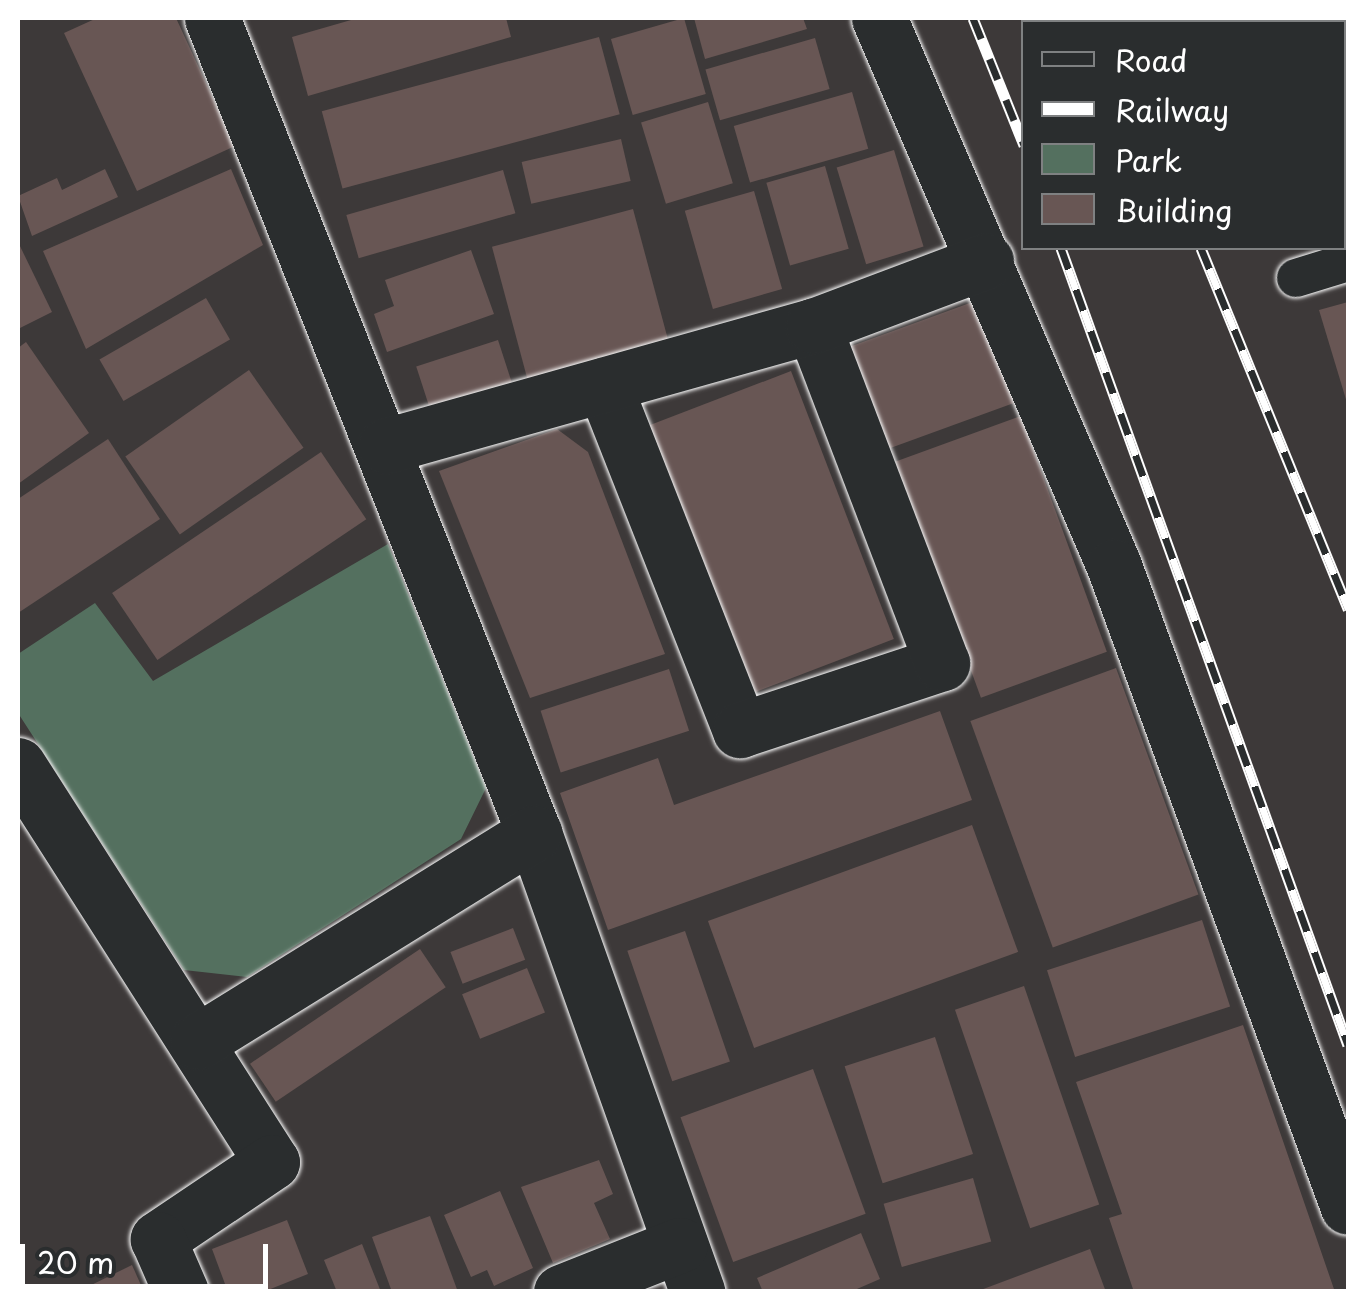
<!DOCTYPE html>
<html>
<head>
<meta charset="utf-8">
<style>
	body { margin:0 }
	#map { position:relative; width:1366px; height:1309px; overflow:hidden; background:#3d3939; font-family:"Playpen Sans",sans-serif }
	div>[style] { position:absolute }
	.green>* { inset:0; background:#54705f }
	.building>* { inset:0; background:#685654; transform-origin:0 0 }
	.roads { filter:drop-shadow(0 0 2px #fff) drop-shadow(0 0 2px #fff) }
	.service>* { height:38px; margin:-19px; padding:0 19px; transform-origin:19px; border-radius:19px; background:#2a2d2e }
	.minor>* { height:55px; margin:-27.5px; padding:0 27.5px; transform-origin:27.5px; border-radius:27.5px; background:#2a2d2e }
	.rail>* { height:11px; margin-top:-5.5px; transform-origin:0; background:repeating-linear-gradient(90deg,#2a2d2e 0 22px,#fff 0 44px); box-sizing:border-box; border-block:2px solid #fff }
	span { translate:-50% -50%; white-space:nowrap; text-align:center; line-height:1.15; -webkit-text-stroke:8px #2a2d2e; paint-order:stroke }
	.frame { position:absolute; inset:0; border:20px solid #fff; pointer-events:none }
	.legend { position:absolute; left:1021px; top:20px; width:325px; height:230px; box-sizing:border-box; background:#2a2d2e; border:2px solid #7f8182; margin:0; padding:12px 18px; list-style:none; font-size:30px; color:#fff }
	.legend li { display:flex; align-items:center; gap:20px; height:50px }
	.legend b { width:50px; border:2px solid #7f8182 }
	.scale { position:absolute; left:20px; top:1244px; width:248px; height:45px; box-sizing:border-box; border:5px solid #fff; border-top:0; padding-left:12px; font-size:30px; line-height:35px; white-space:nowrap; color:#fff; -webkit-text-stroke:8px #2a2d2e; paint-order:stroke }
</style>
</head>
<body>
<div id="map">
	<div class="green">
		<div style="clip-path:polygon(388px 544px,486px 788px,461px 839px,247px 977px,184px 970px,18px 713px,18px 654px,95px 603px,153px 681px)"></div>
	</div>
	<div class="building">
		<div style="clip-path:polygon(97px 18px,176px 18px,235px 146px,137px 191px,64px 33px)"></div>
		<div style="clip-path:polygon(358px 18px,506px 18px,511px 37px,308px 96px,292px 37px)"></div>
		<div style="left:684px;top:18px;width:79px;height:76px;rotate:74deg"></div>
		<div style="clip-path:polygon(694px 18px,803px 18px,807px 29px,705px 59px)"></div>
		<div style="left:599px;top:37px;width:80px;height:287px;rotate:75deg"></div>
		<div style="left:815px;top:38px;width:53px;height:114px;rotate:74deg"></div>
		<div style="clip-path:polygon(1344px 42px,1348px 138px,1344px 140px)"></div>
		<div style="left:852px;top:92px;width:59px;height:123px;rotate:74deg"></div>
		<div style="left:708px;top:102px;width:85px;height:70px;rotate:73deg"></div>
		<div style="left:621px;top:139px;width:43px;height:102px;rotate:77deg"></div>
		<div style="left:894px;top:150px;width:101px;height:60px;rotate:73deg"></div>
		<div style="left:1348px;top:157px;width:68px;height:4px;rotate:90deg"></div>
		<div style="left:825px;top:166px;width:86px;height:61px;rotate:74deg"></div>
		<div style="clip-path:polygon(105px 169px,118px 197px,32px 236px,18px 196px,57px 178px,62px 190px)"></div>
		<div style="clip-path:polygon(231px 169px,263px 245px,86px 349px,43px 251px)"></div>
		<div style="left:503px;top:170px;width:45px;height:163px;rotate:74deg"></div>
		<div style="left:754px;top:191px;width:102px;height:72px;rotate:74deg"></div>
		<div style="left:633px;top:209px;width:141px;height:146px;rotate:75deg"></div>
		<div style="clip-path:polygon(18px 242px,52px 312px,18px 329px)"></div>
		<div style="clip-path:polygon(471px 250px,494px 314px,387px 352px,374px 314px,394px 306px,385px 280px)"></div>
		<div style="left:206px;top:298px;width:48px;height:123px;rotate:60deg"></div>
		<div style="left:978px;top:300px;width:109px;height:138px;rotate:70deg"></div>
		<div style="clip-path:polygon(1348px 302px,1348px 406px,1319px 310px)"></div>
		<div style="left:498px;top:340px;width:45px;height:86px;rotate:72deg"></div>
		<div style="clip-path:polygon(26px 342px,89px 433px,18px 484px,18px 348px)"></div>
		<div style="left:249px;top:370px;width:95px;height:151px;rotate:55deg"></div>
		<div style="left:791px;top:371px;width:287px;height:153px;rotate:69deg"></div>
		<div style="left:1021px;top:416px;width:251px;height:134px;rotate:70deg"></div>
		<div style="clip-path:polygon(557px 429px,588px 452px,665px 654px,530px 698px,439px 471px)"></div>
		<div style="clip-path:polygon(108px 439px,160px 519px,18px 613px,18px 499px)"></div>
		<div style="left:321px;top:452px;width:81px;height:252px;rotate:56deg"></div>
		<div style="left:1116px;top:668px;width:241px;height:155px;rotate:70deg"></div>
		<div style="left:669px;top:669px;width:65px;height:135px;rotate:72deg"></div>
		<div style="clip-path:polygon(940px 711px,972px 800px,608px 930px,560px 793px,658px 758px,674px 805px)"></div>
		<div style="left:972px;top:825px;width:135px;height:281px;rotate:70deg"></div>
		<div style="left:1202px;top:920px;width:91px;height:163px;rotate:72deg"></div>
		<div style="left:513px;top:928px;width:34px;height:67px;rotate:69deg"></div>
		<div style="left:685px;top:931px;width:138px;height:61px;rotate:71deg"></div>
		<div style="left:420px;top:949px;width:46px;height:205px;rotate:56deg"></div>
		<div style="left:527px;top:968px;width:48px;height:70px;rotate:68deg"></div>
		<div style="left:1024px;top:986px;width:231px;height:73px;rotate:71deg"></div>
		<div style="clip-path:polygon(1243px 1025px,1335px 1292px,1134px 1292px,1109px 1218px,1122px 1214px,1076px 1082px)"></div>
		<div style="left:935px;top:1037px;width:123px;height:95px;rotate:72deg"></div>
		<div style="left:813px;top:1069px;width:154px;height:141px;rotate:70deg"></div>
		<div style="clip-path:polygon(599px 1160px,613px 1194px,594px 1203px,610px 1239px,553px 1263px,521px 1187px)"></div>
		<div style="left:973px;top:1178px;width:66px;height:93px;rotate:74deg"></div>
		<div style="clip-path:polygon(500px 1191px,533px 1268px,494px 1286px,487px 1270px,471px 1277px,444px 1215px)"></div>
		<div style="clip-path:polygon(430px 1216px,458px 1292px,392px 1292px,372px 1237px)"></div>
		<div style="clip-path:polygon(287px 1220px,308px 1274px,263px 1292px,228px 1292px,212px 1249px)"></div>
		<div style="clip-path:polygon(861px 1233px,880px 1279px,850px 1292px,763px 1292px,757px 1278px)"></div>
		<div style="clip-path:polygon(362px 1244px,381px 1292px,337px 1292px,324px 1260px)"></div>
		<div style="clip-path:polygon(1090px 1249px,1106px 1292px,978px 1292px,978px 1291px)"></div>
		<div style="clip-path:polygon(132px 1265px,144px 1292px,77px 1292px)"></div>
	</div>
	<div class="roads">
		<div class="service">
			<div style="left:1242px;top:22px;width:15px;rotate:-16deg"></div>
			<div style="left:1296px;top:278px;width:54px;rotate:-17.1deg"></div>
		</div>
		<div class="minor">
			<div style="left:212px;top:18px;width:876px;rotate:68.44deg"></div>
			<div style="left:534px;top:833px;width:487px;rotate:70.4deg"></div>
			<div style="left:879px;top:18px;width:596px;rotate:66.79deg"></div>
			<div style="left:1114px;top:566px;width:682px;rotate:69.95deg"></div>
			<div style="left:604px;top:385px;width:371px;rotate:68.5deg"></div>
			<div style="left:740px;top:730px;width:213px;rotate:-18.3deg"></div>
			<div style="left:942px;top:663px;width:361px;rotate:-110.9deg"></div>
			<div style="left:385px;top:446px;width:445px;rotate:-15.7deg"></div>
			<div style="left:813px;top:326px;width:185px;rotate:-20.6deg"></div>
			<div style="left:18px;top:765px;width:471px;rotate:57.4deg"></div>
			<div style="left:272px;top:1162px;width:138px;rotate:146deg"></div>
			<div style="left:158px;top:1239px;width:58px;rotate:66.5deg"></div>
			<div style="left:197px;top:1042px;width:397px;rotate:-31.8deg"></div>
			<div style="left:561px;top:1292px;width:128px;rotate:-21.6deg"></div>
		</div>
	</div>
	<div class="rail">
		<div style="left:973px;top:18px;width:137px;rotate:68.1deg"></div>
		<div style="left:1106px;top:18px;width:4px;rotate:63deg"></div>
		<div style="left:1061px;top:248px;width:847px;rotate:70.2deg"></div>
		<div style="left:1201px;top:248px;width:390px;rotate:67.8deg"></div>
	</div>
	<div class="frame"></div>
	<ul class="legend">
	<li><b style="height:12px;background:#2a2d2e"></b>Road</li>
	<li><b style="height:12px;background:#fff"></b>Railway</li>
	<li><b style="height:28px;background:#54705f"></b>Park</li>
	<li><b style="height:28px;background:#685654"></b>Building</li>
	</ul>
	<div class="scale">20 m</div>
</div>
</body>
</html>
